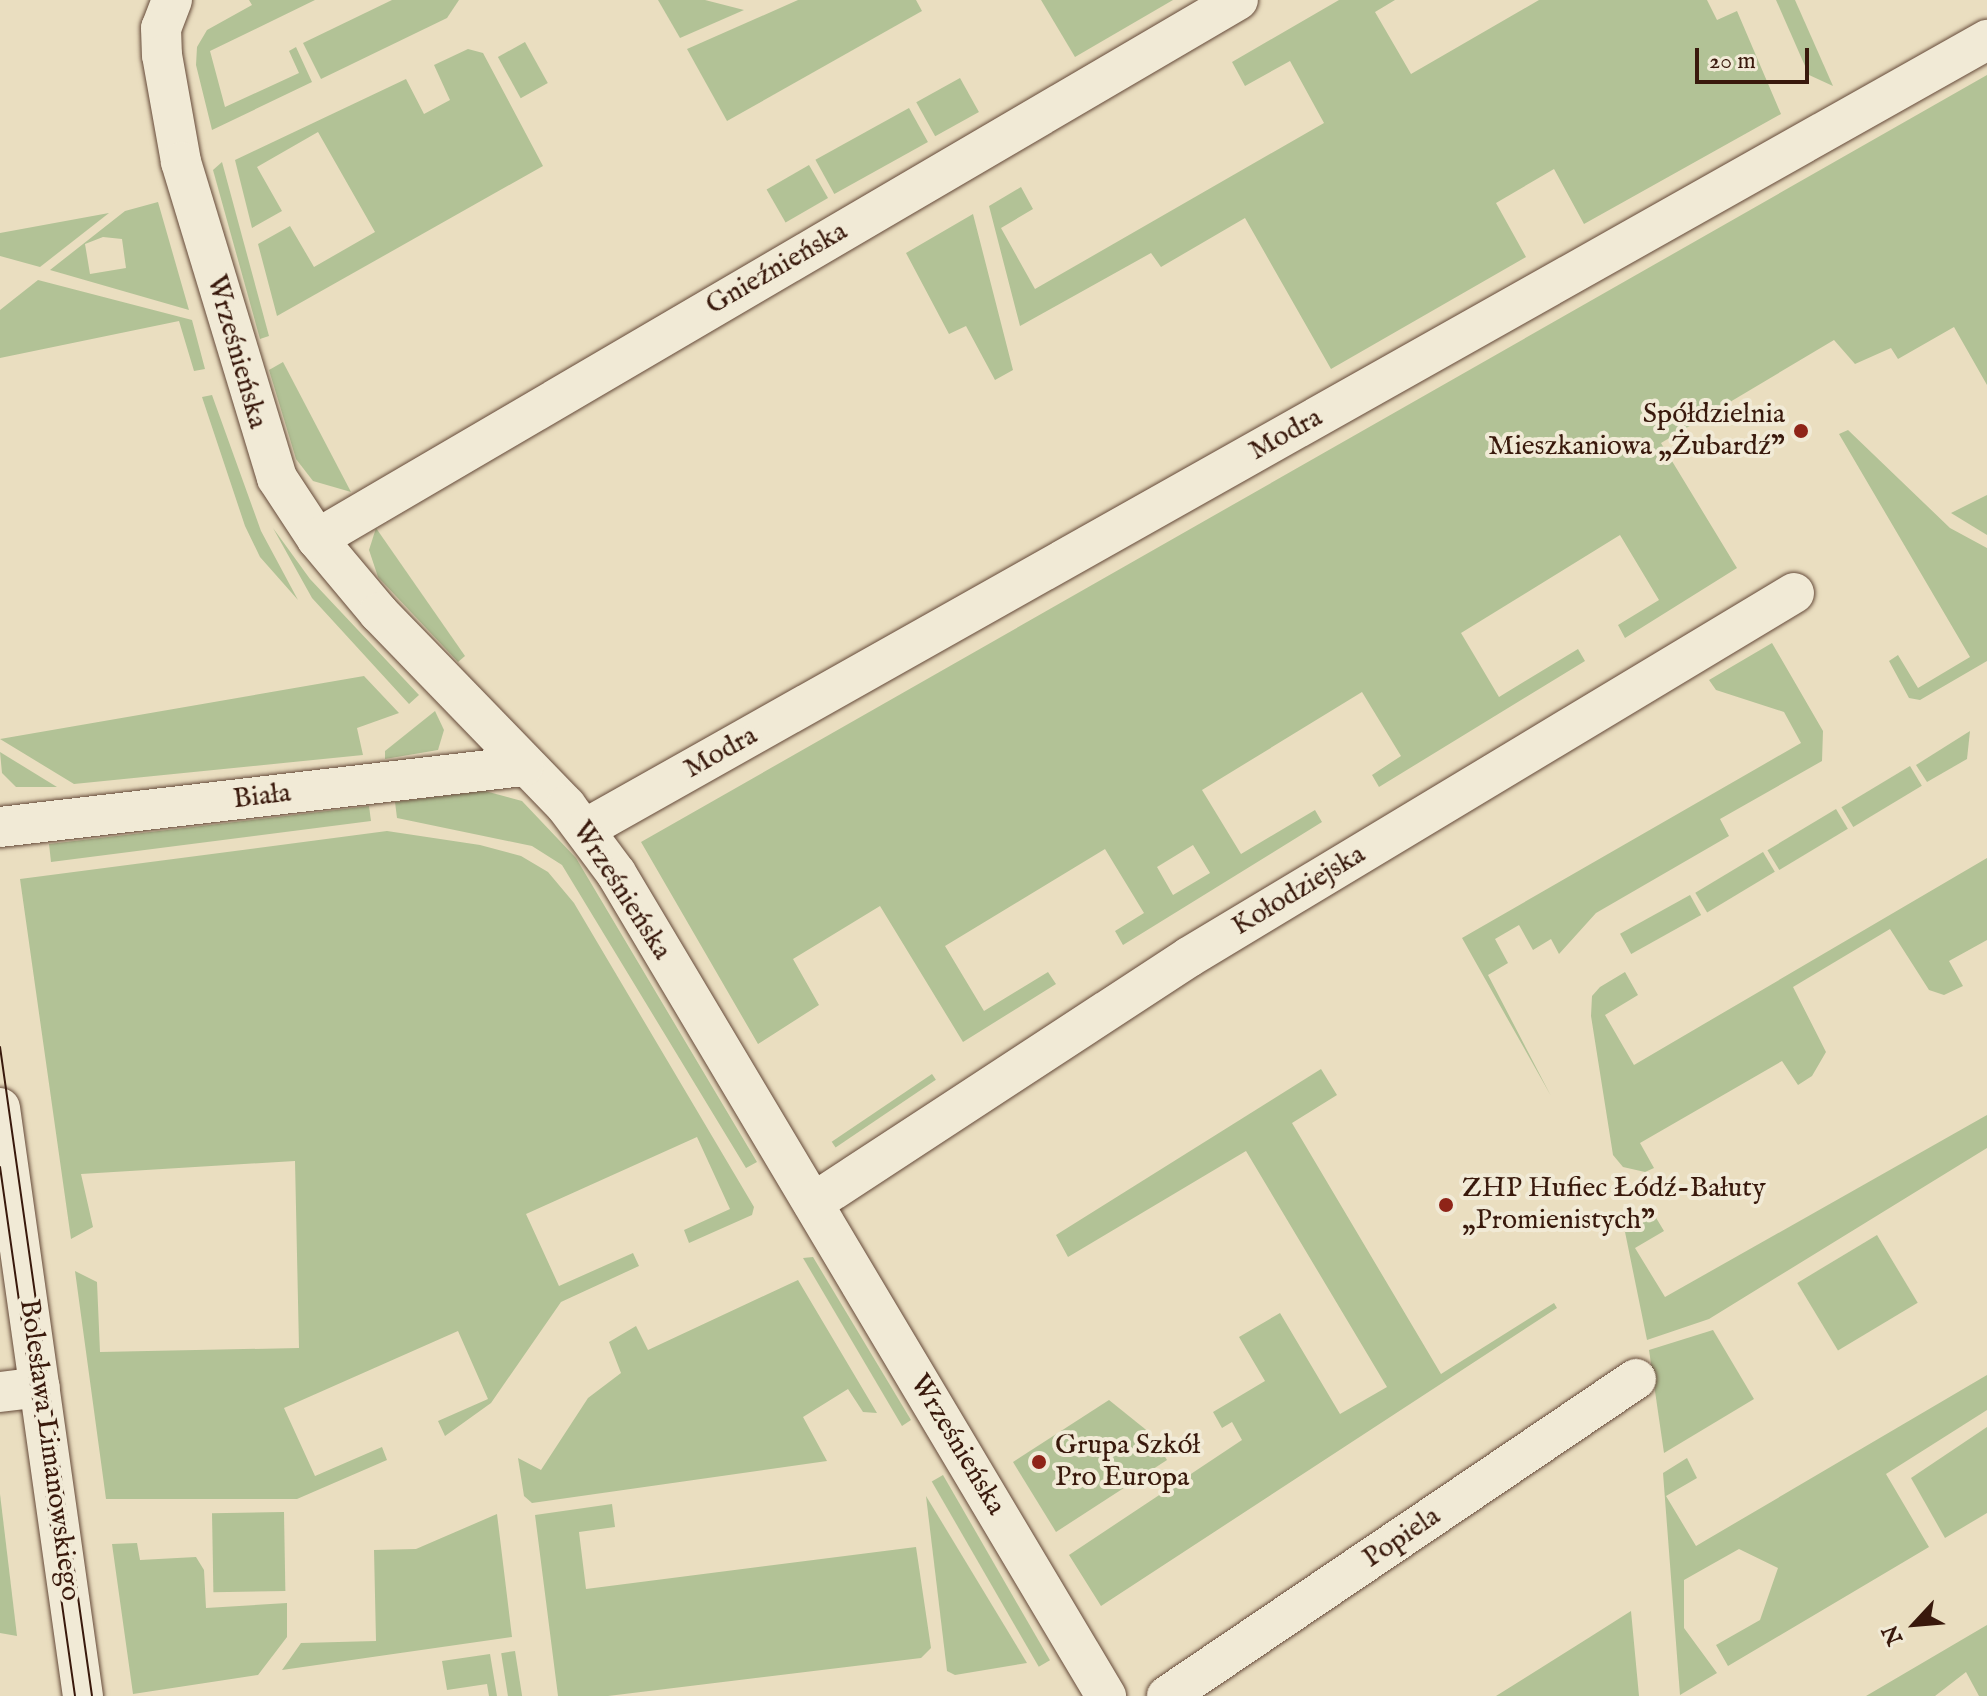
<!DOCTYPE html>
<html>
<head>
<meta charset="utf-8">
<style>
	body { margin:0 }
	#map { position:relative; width:1987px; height:1696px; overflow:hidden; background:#eadec0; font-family:"IM FELL English",serif }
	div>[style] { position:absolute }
	.green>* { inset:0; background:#b2c296; transform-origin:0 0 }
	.roads { filter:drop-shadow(0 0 2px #654a39) drop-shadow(0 0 2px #654a39) }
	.minor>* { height:40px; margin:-20px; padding:0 20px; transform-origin:20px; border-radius:20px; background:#f1ead6 }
	.tram>* { height:2px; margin:-1px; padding:0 1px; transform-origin:1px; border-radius:1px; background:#39190c }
	.dots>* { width:22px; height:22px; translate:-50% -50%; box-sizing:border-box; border:4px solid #f1ead6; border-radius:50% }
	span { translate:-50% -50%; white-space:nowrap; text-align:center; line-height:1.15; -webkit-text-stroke:8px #f1ead6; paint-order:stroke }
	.street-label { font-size:28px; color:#39190c }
	.poi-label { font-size:28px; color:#39190c }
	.right { translate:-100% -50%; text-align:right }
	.left { translate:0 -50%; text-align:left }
	.north { position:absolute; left:1875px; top:1584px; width:80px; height:80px; -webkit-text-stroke:6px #f1ead6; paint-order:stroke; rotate:244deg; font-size:22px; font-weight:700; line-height:32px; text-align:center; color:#39190c }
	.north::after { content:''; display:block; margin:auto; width:28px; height:36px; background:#39190c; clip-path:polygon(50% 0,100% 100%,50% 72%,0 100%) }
	.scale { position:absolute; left:1695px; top:48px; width:114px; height:36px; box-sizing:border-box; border:4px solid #39190c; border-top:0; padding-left:10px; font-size:24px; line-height:28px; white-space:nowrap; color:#39190c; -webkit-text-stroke:6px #f1ead6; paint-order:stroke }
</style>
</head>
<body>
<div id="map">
	<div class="green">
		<div style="clip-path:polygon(249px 0,315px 0,210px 51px,225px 107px,299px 73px,289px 51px,296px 47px,312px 82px,212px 130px,196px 65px,197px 47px,207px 30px,252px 5px)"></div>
		<div style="clip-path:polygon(392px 0,459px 0,447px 18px,321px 79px,303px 43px)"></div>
		<div style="clip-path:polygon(658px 0,705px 0,744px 10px,680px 38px)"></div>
		<div style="clip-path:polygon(798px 0,916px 0,922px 11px,727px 121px,687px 49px)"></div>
		<div style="clip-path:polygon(1041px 0,1173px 0,1075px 57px)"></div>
		<div style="clip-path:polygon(1339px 0,1395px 0,1375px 12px,1411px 74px,1539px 0,1707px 0,1717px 20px,1737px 11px,1781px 114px,1584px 224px,1554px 169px,1496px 203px,1526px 257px,1331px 369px,1245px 218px,1161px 267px,1151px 253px,1020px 326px,989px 206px,1021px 187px,1033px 209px,1001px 228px,1035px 289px,1324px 123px,1290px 61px,1245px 86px,1232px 62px)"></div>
		<div style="clip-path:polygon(1776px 0,1795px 0,1833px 86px,1809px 75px)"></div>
		<div style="left:525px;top:42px;width:47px;height:31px;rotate:61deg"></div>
		<div style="clip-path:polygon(468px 49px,483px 53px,543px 166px,277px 316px,258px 244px,290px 226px,314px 267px,375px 232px,318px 132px,257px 167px,282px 211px,252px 228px,235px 160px,406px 79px,424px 114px,450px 100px,434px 65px)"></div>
		<div style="clip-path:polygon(evenodd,1987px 75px,1987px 385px,1954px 327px,1898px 359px,1891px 348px,1855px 364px,1834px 340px,1661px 443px,1737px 568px,1625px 638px,1618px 625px,1659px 600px,1620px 535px,1461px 633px,1499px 697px,1578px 649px,1585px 661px,1379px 787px,1372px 775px,1401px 756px,1362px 692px,1202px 790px,1241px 854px,1315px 810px,1322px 822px,1123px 945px,1115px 931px,1144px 913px,1105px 849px,945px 946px,984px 1011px,1048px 972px,1056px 984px,963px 1042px,880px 906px,793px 959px,819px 1005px,758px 1044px,641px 842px,1987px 75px,1193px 845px,1210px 873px,1173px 895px,1157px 867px,1193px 845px)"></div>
		<div style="left:960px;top:78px;width:39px;height:50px;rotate:61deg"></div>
		<div style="left:909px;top:108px;width:39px;height:107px;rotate:61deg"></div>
		<div style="clip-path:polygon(222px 162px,269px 336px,260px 339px,213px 170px)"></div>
		<div style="left:809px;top:165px;width:38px;height:49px;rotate:60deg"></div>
		<div style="clip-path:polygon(evenodd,158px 202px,189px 310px,50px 270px,125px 211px,158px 202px,103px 237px,122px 239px,126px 268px,90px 274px,85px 244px,103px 237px)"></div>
		<div style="clip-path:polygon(109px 213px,40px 267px,0 256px,0 233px)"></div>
		<div style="clip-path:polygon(973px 214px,1013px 370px,995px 380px,966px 326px,949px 334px,906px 253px)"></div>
		<div style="clip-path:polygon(38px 280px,192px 320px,205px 369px,194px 371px,179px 321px,0 358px,0 310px)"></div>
		<div style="clip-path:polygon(283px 362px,351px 492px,313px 481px,296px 459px,269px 370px)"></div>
		<div style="clip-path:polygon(212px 395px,261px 531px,298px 600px,260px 557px,245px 526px,202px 397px)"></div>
		<div style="clip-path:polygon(1848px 430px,1950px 528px,1987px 548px,1987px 661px,1920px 700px,1909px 698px,1889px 661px,1898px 655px,1918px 688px,1970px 657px,1839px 434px)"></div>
		<div style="clip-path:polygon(1987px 495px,1987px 535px,1951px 513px)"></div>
		<div style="clip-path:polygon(273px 528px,310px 579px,419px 695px,409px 704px,312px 598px)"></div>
		<div style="clip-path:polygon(376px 528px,465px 656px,458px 662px,378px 577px,369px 550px)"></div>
		<div style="clip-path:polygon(1772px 643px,1823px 731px,1822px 761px,1720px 819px,1729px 836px,1596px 913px,1559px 954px,1551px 939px,1533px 950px,1519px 925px,1495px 939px,1508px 963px,1488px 975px,1551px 1096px,1462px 938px,1801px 743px,1784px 712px,1716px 690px,1709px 680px)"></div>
		<div style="clip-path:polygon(364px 676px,399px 713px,357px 728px,363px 755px,74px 784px,0 739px)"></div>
		<div style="clip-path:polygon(435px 711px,444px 730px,438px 750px,385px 759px,385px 751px)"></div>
		<div style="clip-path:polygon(1970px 731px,1967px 759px,1927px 782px,1916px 765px)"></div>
		<div style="clip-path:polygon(0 752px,57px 787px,16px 787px,2px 773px)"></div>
		<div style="left:1910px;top:766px;width:23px;height:80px;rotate:59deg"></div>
		<div style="clip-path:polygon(485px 791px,522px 801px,576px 858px,757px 1162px,746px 1168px,562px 865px,532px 846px,397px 818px,395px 802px)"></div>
		<div style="clip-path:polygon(369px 806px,371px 821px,51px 862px,49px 844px)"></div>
		<div style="left:1836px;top:809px;width:23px;height:80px;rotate:59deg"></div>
		<div style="clip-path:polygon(387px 831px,480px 845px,521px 856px,548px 872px,574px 903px,754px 1207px,752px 1215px,689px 1243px,684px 1230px,730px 1209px,697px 1137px,526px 1214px,559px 1286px,633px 1253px,639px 1266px,561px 1302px,491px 1403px,445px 1436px,438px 1421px,488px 1399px,458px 1331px,284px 1408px,315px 1476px,382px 1447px,387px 1460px,297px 1499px,106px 1499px,75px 1271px,97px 1282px,100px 1352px,299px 1348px,295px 1161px,81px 1174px,93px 1227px,71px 1239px,20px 879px)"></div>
		<div style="left:1763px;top:852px;width:23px;height:79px;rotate:59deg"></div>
		<div style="clip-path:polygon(1987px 858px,1987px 940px,1949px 961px,1963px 986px,1944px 995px,1929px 990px,1890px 929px,1793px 987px,1826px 1052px,1812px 1076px,1798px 1085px,1782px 1061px,1640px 1143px,1654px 1168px,1645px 1172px,1623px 1167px,1613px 1155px,1591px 1016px,1592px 996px,1600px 987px,1625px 972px,1638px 995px,1605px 1015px,1634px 1065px)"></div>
		<div style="left:1690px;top:895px;width:23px;height:80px;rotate:61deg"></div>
		<div style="clip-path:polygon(1321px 1069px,1337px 1095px,1292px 1123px,1441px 1374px,1554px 1303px,1557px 1308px,1101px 1606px,1069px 1555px,1242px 1440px,1232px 1422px,1222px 1428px,1213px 1412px,1265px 1381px,1239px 1337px,1280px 1313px,1340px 1414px,1387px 1387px,1246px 1151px,1068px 1257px,1056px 1235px)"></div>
		<div style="left:932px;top:1074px;width:7px;height:121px;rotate:56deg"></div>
		<div style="clip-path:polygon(1987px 1115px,1987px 1148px,1709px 1319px,1647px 1340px,1624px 1227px,1652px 1211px,1664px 1231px,1635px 1248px,1665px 1297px)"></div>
		<div style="left:1877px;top:1235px;width:79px;height:93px;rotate:59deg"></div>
		<div style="clip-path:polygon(813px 1257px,911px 1420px,902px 1426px,803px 1258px)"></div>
		<div style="clip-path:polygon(798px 1280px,877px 1413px,863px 1412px,848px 1389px,803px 1417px,827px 1461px,532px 1503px,524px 1496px,518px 1458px,541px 1470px,588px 1398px,621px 1373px,609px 1342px,636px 1326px,648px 1350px)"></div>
		<div style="clip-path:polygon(1713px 1330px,1754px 1399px,1664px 1453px,1649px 1350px)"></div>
		<div style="clip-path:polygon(1987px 1375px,1987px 1410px,1886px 1474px,1929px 1547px,1728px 1666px,1716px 1645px,1760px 1620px,1778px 1568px,1739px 1549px,1684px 1580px,1684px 1628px,1717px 1673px,1680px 1695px,1663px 1473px,1687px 1458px,1697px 1478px,1666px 1496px,1696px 1546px)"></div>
		<div style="clip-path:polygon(1109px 1400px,1150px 1433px,1167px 1460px,1056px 1532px,1013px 1462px)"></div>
		<div style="clip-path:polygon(1987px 1427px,1987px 1513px,1945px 1538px,1911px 1478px)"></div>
		<div style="left:943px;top:1475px;width:214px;height:13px;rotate:60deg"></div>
		<div style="clip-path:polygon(0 1494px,17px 1636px,0 1633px)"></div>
		<div style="clip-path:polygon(926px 1496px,1027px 1663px,955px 1675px,947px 1671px)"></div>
		<div style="clip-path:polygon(612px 1504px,615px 1527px,579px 1532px,586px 1589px,916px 1547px,931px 1648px,921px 1658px,608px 1696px,558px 1696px,535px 1515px)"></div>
		<div style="left:284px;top:1512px;width:79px;height:72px;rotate:89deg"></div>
		<div style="clip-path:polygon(497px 1514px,512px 1637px,282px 1670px,301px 1643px,376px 1641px,374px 1550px,416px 1549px)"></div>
		<div style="clip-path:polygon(137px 1543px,140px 1560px,196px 1557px,204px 1570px,206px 1608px,287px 1603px,287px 1637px,258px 1675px,133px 1694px,112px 1544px)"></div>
		<div style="clip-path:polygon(1631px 1611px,1639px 1696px,1496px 1696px,1590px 1637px)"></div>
		<div style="clip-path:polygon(1987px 1625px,1987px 1696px,1979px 1696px,1966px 1672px,1935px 1696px,1866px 1696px)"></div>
		<div style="left:515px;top:1651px;width:46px;height:14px;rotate:81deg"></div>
		<div style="clip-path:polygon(490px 1654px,497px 1696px,489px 1696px,487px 1684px,447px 1690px,442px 1661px)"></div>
	</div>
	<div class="roads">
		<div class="minor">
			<div style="left:172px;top:0;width:30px;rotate:111deg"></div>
			<div style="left:161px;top:28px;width:27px;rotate:88deg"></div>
			<div style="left:162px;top:55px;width:109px;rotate:79.9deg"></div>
			<div style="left:181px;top:162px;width:330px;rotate:73.1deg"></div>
			<div style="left:277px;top:478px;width:73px;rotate:56.7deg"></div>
			<div style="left:317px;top:539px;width:97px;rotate:50deg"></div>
			<div style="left:379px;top:613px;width:269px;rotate:45.9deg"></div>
			<div style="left:566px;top:806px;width:84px;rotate:53.3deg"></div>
			<div style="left:616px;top:873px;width:958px;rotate:59.23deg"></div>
			<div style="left:317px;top:539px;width:1067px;rotate:-30.34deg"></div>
			<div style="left:0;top:827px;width:527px;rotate:-6.65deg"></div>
			<div style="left:585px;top:829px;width:1609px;rotate:-29.37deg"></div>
			<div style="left:0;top:1108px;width:594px;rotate:81.97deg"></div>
			<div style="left:813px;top:1203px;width:449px;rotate:-33.2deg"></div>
			<div style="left:1189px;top:957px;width:706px;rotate:-31.03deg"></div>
			<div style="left:0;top:1392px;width:40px;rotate:-7.1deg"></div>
			<div style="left:1167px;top:1696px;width:566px;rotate:-34.06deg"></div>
		</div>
	</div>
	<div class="tram">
		<div style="left:0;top:1047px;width:655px;rotate:81.93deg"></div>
		<div style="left:0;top:1167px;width:534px;rotate:81.93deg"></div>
	</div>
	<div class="dots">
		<div style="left:1801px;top:431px;background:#8f2418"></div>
		<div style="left:1446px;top:1205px;background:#8f2418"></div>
		<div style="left:1039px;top:1462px;background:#8f2418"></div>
	</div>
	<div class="street-label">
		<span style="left:777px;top:269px;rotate:-30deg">Gnieźnieńska</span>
		<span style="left:236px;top:352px;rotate:74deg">Wrześnieńska</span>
		<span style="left:1286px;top:435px;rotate:-29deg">Modra</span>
		<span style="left:721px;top:753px;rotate:-29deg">Modra</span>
		<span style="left:262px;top:797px;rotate:-7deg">Biała</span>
		<span style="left:621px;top:891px;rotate:57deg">Wrześnieńska</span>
		<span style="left:1299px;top:891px;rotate:-31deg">Kołodziejska</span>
		<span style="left:957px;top:1445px;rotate:59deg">Wrześnieńska</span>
		<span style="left:49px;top:1450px;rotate:82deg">Bolesława Limanowskiego</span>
		<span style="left:1402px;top:1538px;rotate:-34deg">Popiela</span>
	</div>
	<div class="poi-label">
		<span class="right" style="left:1785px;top:431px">Spółdzielnia<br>Mieszkaniowa „Żubardź”</span>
		<span class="left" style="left:1462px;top:1205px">ZHP Hufiec Łódź-Bałuty<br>„Promienistych”</span>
		<span class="left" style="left:1055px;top:1462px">Grupa Szkół<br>Pro Europa</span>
	</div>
	<div class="north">N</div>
	<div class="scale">20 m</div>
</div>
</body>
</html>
